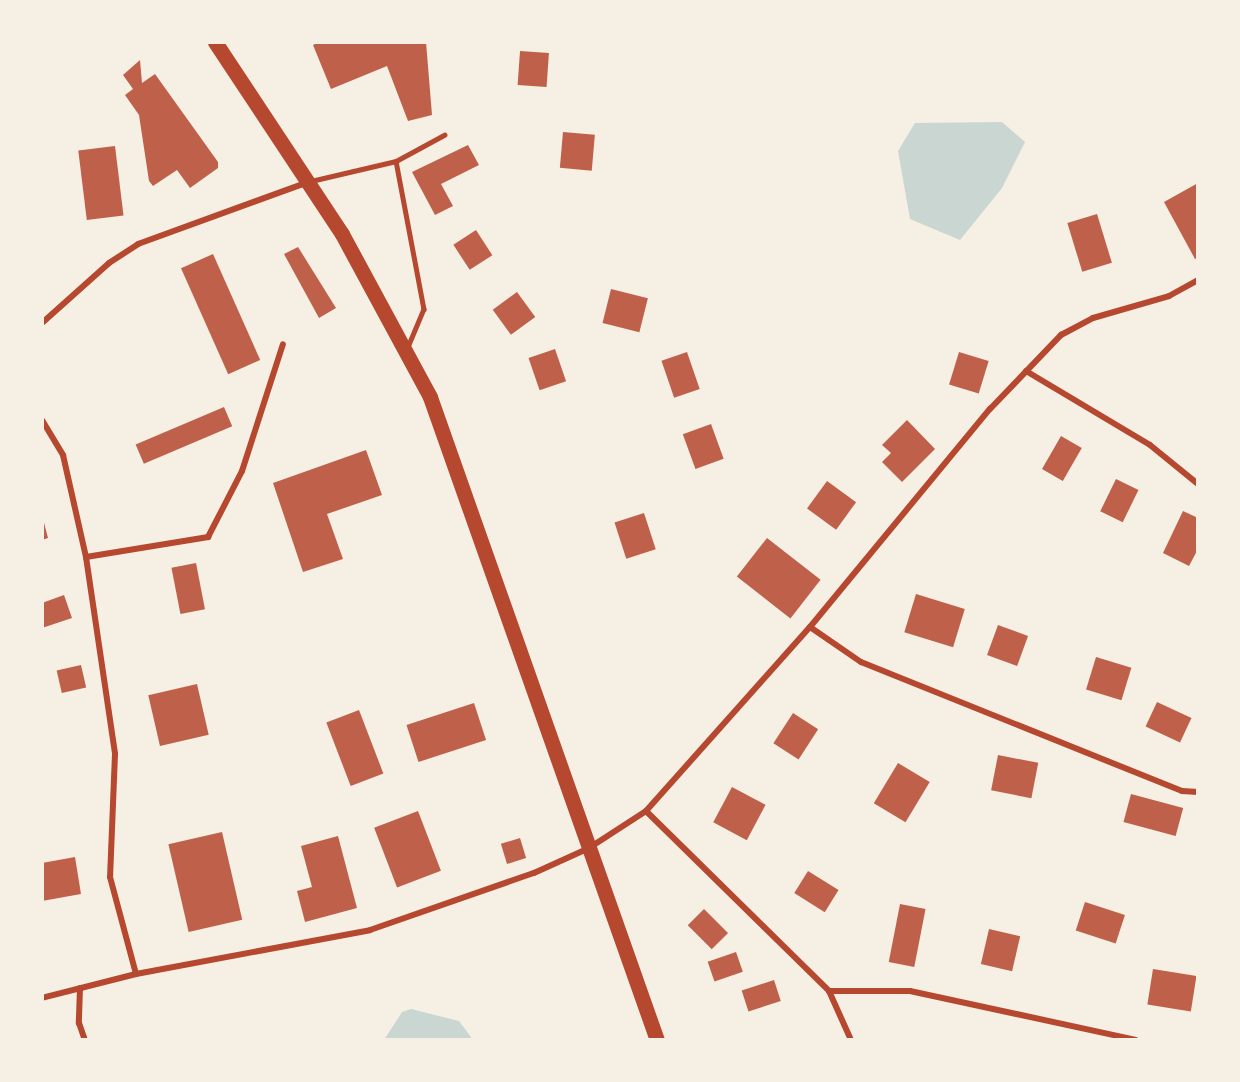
<!DOCTYPE html>
<html>
<head>
<meta charset="utf-8">
<style>
	body { margin:0 }
	#map { position:relative; width:1240px; height:1082px; overflow:hidden; background:#f6efe4; font-family:"Nunito Sans",sans-serif }
	div>[style] { position:absolute }
	.water>* { inset:0; background:#c9d6d2 }
	.building>* { inset:0; background:#bf614a; transform-origin:0 0 }
	.service>* { height:4.5px; margin:-2.25px; padding:0 2.25px; transform-origin:2.25px; border-radius:2.25px; background:#b5482f }
	.minor>* { height:6px; margin:-3px; padding:0 3px; transform-origin:3px; border-radius:3px; background:#b5482f }
	.primary>* { height:15px; margin:-7.5px; padding:0 7.5px; transform-origin:7.5px; border-radius:7.5px; background:#b5482f }
	span { translate:-50% -50%; white-space:nowrap; text-align:center; line-height:1.15; -webkit-text-stroke:6px #f6efe4; paint-order:stroke }
	.frame { position:absolute; inset:0; border:44px solid #f6efe4; pointer-events:none }
</style>
</head>
<body>
<div id="map">
	<div class="water">
		<div style="clip-path:polygon(1002px 122px,1025px 142px,1002px 188px,960px 240px,910px 219px,898px 151px,915px 123px)"></div>
		<div style="clip-path:polygon(411px 1009px,459px 1021px,473px 1040px,384px 1040px,402px 1012px)"></div>
	</div>
	<div class="building">
		<div style="clip-path:polygon(319px 42px,426px 42px,432px 115px,408px 121px,387px 66px,331px 89px,313px 45px)"></div>
		<div style="left:520px;top:51px;width:29px;height:34px;rotate:4deg"></div>
		<div style="clip-path:polygon(140px 60px,142px 83px,155px 74px,218px 162px,218px 168px,190px 188px,177px 170px,153px 186px,149px 181px,139px 115px,125px 95px,133px 89px,123px 75px)"></div>
		<div style="left:563px;top:132px;width:32px;height:36px;rotate:5deg"></div>
		<div style="clip-path:polygon(468px 145px,479px 165px,441px 184px,453px 206px,435px 215px,412px 172px)"></div>
		<div style="left:115px;top:146px;width:70px;height:37px;rotate:83deg"></div>
		<div style="clip-path:polygon(1198px 183px,1198px 258px,1195px 259px,1164px 202px)"></div>
		<div style="left:1097px;top:214px;width:51px;height:31px;rotate:73deg"></div>
		<div style="left:476px;top:230px;width:30px;height:27px;rotate:57deg"></div>
		<div style="clip-path:polygon(298px 247px,336px 308px,319px 318px,284px 254px)"></div>
		<div style="left:213px;top:254px;width:116px;height:35px;rotate:66deg"></div>
		<div style="left:611px;top:289px;width:38px;height:35px;rotate:14deg"></div>
		<div style="left:517px;top:292px;width:31px;height:30px;rotate:54deg"></div>
		<div style="left:555px;top:349px;width:34px;height:28px;rotate:71deg"></div>
		<div style="left:687px;top:352px;width:39px;height:27px;rotate:71deg"></div>
		<div style="left:959px;top:352px;width:31px;height:34px;rotate:17deg"></div>
		<div style="left:224px;top:407px;width:21px;height:96px;rotate:67deg"></div>
		<div style="clip-path:polygon(907px 420px,935px 449px,902px 482px,882px 462px,891px 453px,882px 445px)"></div>
		<div style="left:711px;top:424px;width:37px;height:30px;rotate:70deg"></div>
		<div style="left:1061px;top:436px;width:24px;height:38px;rotate:30deg"></div>
		<div style="clip-path:polygon(366px 450px,382px 495px,327px 514px,343px 559px,303px 572px,273px 483px)"></div>
		<div style="left:1116px;top:479px;width:25px;height:36px;rotate:26deg"></div>
		<div style="left:827px;top:481px;width:36px;height:34px;rotate:36deg"></div>
		<div style="clip-path:polygon(1183px 511px,1198px 518px,1198px 549px,1189px 566px,1163px 553px)"></div>
		<div style="left:644px;top:513px;width:38px;height:31px;rotate:72deg"></div>
		<div style="clip-path:polygon(42px 515px,48px 538px,42px 540px)"></div>
		<div style="left:767px;top:538px;width:68px;height:49px;rotate:38deg"></div>
		<div style="left:196px;top:563px;width:47px;height:25px;rotate:79deg"></div>
		<div style="left:916px;top:594px;width:51px;height:40px;rotate:17deg"></div>
		<div style="clip-path:polygon(64px 595px,72px 618px,42px 628px,42px 603px)"></div>
		<div style="left:998px;top:625px;width:32px;height:32px;rotate:20deg"></div>
		<div style="left:1096px;top:657px;width:37px;height:34px;rotate:17deg"></div>
		<div style="left:81px;top:665px;width:23px;height:25px;rotate:77deg"></div>
		<div style="left:197px;top:684px;width:52px;height:50px;rotate:77deg"></div>
		<div style="left:1157px;top:702px;width:38px;height:27px;rotate:25deg"></div>
		<div style="left:474px;top:703px;width:39px;height:71px;rotate:72deg"></div>
		<div style="left:359px;top:710px;width:68px;height:35px;rotate:69deg"></div>
		<div style="left:793px;top:713px;width:30px;height:36px;rotate:33deg"></div>
		<div style="left:998px;top:755px;width:41px;height:36px;rotate:11deg"></div>
		<div style="left:898px;top:763px;width:37px;height:47px;rotate:31deg"></div>
		<div style="left:732px;top:787px;width:38px;height:40px;rotate:28deg"></div>
		<div style="left:1131px;top:794px;width:54px;height:29px;rotate:15deg"></div>
		<div style="left:418px;top:811px;width:64px;height:47px;rotate:69deg"></div>
		<div style="left:222px;top:832px;width:90px;height:55px;rotate:77deg"></div>
		<div style="clip-path:polygon(338px 836px,357px 908px,305px 922px,297px 891px,312px 887px,301px 846px)"></div>
		<div style="left:520px;top:838px;width:21px;height:20px;rotate:73deg"></div>
		<div style="clip-path:polygon(75px 857px,81px 894px,42px 901px,42px 863px)"></div>
		<div style="left:808px;top:871px;width:36px;height:26px;rotate:32deg"></div>
		<div style="left:1085px;top:902px;width:42px;height:30px;rotate:18deg"></div>
		<div style="left:900px;top:904px;width:26px;height:59px;rotate:11deg"></div>
		<div style="left:704px;top:909px;width:34px;height:23px;rotate:45deg"></div>
		<div style="left:989px;top:929px;width:32px;height:36px;rotate:13deg"></div>
		<div style="left:736px;top:952px;width:21px;height:30px;rotate:71deg"></div>
		<div style="left:1153px;top:969px;width:44px;height:36px;rotate:9deg"></div>
		<div style="left:774px;top:980px;width:22px;height:34px;rotate:72deg"></div>
	</div>
	<div class="service">
		<div style="left:396px;top:161px;width:151px;rotate:79.3deg"></div>
		<div style="left:424px;top:309px;width:41px;rotate:112.8deg"></div>
		<div style="left:311px;top:181px;width:87px;rotate:-13.2deg"></div>
		<div style="left:396px;top:161px;width:55px;rotate:-28.4deg"></div>
	</div>
	<div class="minor">
		<div style="left:42px;top:323px;width:90px;rotate:-41.8deg"></div>
		<div style="left:109px;top:263px;width:35px;rotate:-33deg"></div>
		<div style="left:138px;top:244px;width:181px;rotate:-20deg"></div>
		<div style="left:1026px;top:371px;width:144px;rotate:30.8deg"></div>
		<div style="left:1150px;top:445px;width:62px;rotate:39.1deg"></div>
		<div style="left:42px;top:420px;width:41px;rotate:59deg"></div>
		<div style="left:63px;top:455px;width:105px;rotate:77.3deg"></div>
		<div style="left:86px;top:557px;width:199px;rotate:81.6deg"></div>
		<div style="left:115px;top:754px;width:123px;rotate:92.3deg"></div>
		<div style="left:110px;top:877px;width:100px;rotate:75deg"></div>
		<div style="left:136px;top:974px;width:97px;rotate:165.7deg"></div>
		<div style="left:86px;top:557px;width:124px;rotate:-9.3deg"></div>
		<div style="left:208px;top:537px;width:74px;rotate:-62.7deg"></div>
		<div style="left:242px;top:471px;width:133px;rotate:-72.1deg"></div>
		<div style="left:810px;top:627px;width:62px;rotate:34.5deg"></div>
		<div style="left:861px;top:662px;width:346px;rotate:21.9deg"></div>
		<div style="left:1182px;top:791px;width:16px;rotate:4deg"></div>
		<div style="left:646px;top:811px;width:257px;rotate:44.5deg"></div>
		<div style="left:829px;top:991px;width:54px;rotate:65.8deg"></div>
		<div style="left:136px;top:974px;width:238px;rotate:-10.6deg"></div>
		<div style="left:370px;top:930px;width:174px;rotate:-19.2deg"></div>
		<div style="left:534px;top:873px;width:60px;rotate:-24.4deg"></div>
		<div style="left:589px;top:848px;width:68px;rotate:-33deg"></div>
		<div style="left:646px;top:811px;width:246px;rotate:-48.3deg"></div>
		<div style="left:810px;top:627px;width:283px;rotate:-50.5deg"></div>
		<div style="left:990px;top:409px;width:103px;rotate:-46.2deg"></div>
		<div style="left:1061px;top:335px;width:36px;rotate:-28deg"></div>
		<div style="left:1093px;top:318px;width:79px;rotate:-16.1deg"></div>
		<div style="left:1169px;top:296px;width:33px;rotate:-29deg"></div>
		<div style="left:80px;top:988px;width:35px;rotate:92deg"></div>
		<div style="left:79px;top:1023px;width:18px;rotate:71deg"></div>
		<div style="left:829px;top:991px;width:81px"></div>
		<div style="left:910px;top:991px;width:231px;rotate:12.2deg"></div>
	</div>
	<div class="primary">
		<div style="left:215px;top:42px;width:230px;rotate:56.5deg"></div>
		<div style="left:342px;top:234px;width:185px;rotate:61.6deg"></div>
		<div style="left:430px;top:397px;width:682px;rotate:70.56deg"></div>
	</div>
	<div class="frame"></div>
</div>
</body>
</html>
